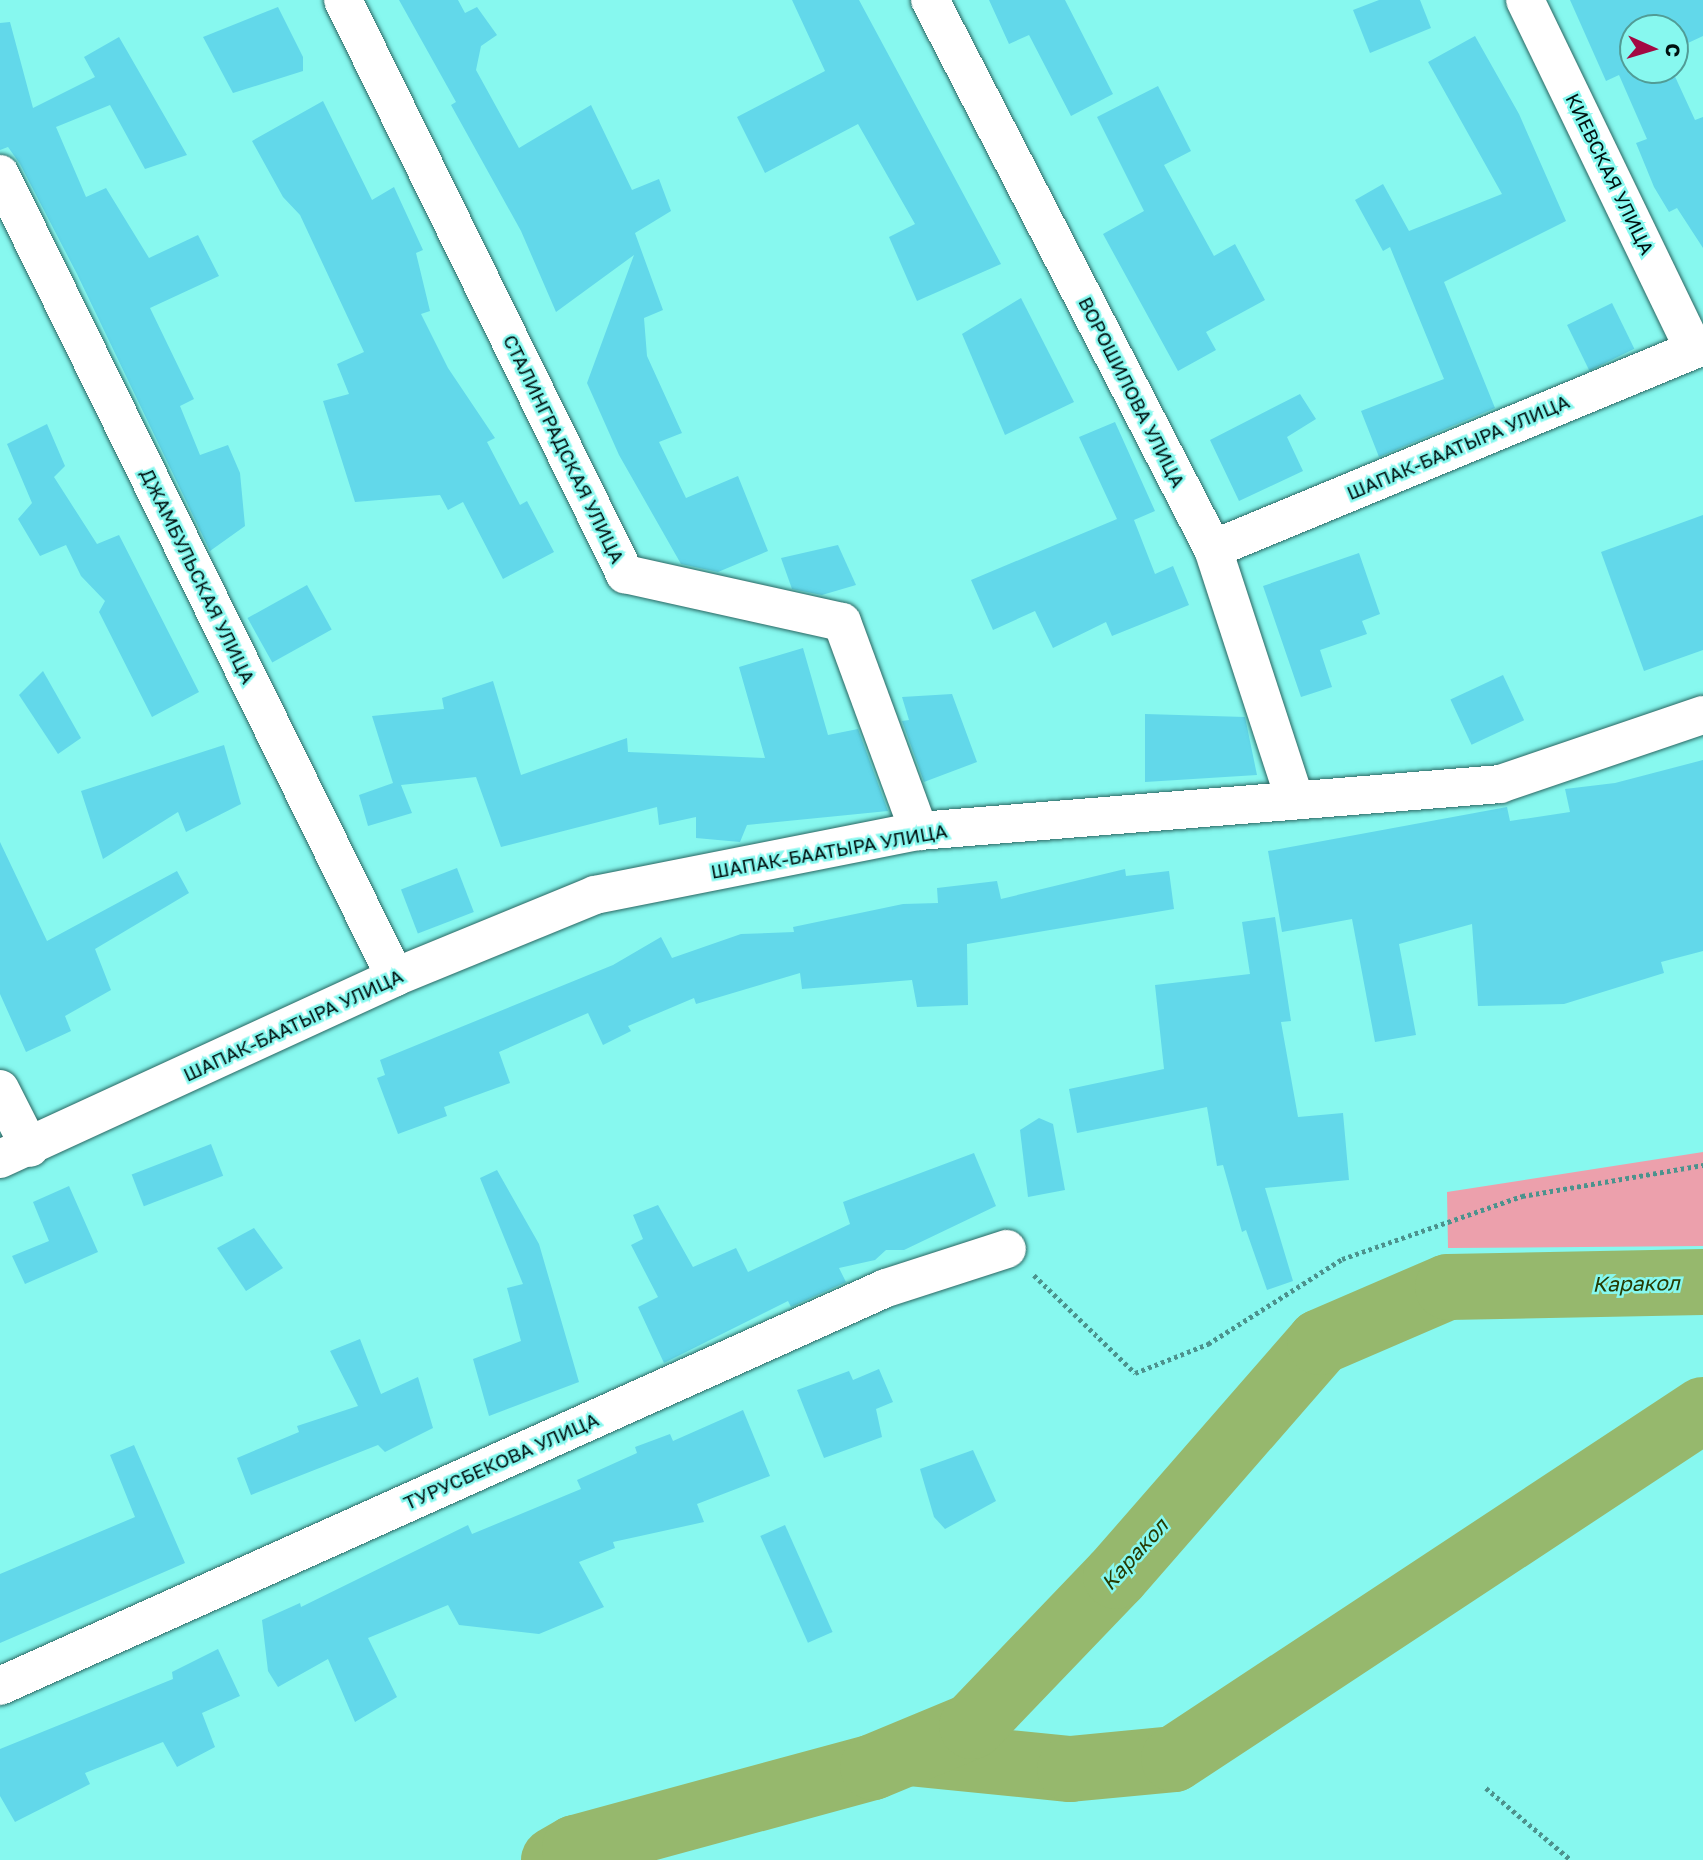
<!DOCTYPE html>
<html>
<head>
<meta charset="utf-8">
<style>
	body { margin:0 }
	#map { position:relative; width:1703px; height:1860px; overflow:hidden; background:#87f8ef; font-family:"Golos Text",sans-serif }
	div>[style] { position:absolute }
	.green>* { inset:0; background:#eca0ac }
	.river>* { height:66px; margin:-33px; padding:0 33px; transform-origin:33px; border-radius:33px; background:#96b86d }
	.building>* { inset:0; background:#62d8ea; transform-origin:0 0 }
	.path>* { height:4.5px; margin-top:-2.25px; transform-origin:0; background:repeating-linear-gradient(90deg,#4c928d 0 3.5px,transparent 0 7px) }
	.roads { filter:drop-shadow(0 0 2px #2a6662) drop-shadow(0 0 2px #2a6662) }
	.minor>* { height:38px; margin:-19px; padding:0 19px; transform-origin:19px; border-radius:19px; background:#fff }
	span { translate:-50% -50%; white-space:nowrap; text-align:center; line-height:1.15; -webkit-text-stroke:5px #87f8ef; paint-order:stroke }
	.street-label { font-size:19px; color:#001110 }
	.water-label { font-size:21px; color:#263a02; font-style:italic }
	.north { position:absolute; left:1619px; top:14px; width:70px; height:70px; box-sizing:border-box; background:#87f8ef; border:2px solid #519c96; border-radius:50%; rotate:94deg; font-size:19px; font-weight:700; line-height:28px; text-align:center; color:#001110 }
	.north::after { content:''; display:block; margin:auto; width:24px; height:32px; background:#a30943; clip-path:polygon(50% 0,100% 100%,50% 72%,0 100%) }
</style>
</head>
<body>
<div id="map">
	<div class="green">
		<div style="clip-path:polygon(1703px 1152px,1703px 1246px,1448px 1248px,1447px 1192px)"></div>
	</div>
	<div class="river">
		<div style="left:909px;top:1753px;width:162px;rotate:5.7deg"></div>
		<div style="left:1070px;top:1769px;width:104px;rotate:-5.5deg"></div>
		<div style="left:1174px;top:1759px;width:634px;rotate:-33.41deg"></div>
		<div style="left:554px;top:1860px;width:24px;rotate:-30deg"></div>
		<div style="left:575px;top:1848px;width:309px;rotate:-15.2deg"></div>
		<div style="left:873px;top:1767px;width:107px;rotate:-22.5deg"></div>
		<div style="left:972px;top:1726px;width:208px;rotate:-46.2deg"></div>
		<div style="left:1116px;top:1576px;width:310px;rotate:-48.9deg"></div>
		<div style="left:1320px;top:1342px;width:139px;rotate:-23.3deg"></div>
		<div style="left:1448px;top:1287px;width:255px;rotate:-1.1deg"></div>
	</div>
	<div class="building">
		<div style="clip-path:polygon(399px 0,458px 0,465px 13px,477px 7px,497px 35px,481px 46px,476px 70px,519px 148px,591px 105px,632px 190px,659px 179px,671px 211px,635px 233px,663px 310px,644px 318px,647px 356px,682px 433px,659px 442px,686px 498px,738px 476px,768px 551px,718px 572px,681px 564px,619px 455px,587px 383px,634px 255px,556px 312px,521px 231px,451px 105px,456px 102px)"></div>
		<div style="clip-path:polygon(792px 0,859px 0,1001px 264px,917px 301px,889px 237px,915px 224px,858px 124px,765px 173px,737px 117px,825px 71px)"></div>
		<div style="clip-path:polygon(989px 0,1065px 0,1113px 94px,1071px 116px,1029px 35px,1009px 44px)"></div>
		<div style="clip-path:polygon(1379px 0,1420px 0,1431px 28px,1370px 53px,1353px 10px)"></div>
		<div style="clip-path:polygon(1570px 0,1703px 0,1703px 36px,1675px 49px,1675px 28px,1633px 28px,1633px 70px,1672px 70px,1695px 120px,1703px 117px,1703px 248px,1677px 208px,1669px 212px,1654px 187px,1636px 143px,1647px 139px,1619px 75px,1606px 81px)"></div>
		<div style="clip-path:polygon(278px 7px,303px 57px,303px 71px,233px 93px,203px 37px)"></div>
		<div style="clip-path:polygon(10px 22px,33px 108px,95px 77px,84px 57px,119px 37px,187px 155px,145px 169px,110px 105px,56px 127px,86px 197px,106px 188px,149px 258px,198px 235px,219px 276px,150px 308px,194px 399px,180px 406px,200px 455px,228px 445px,240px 473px,245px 526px,210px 551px,77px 274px,20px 164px,8px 147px,0 150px,0 23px)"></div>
		<div style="clip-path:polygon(1475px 36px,1519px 114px,1566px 221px,1444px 282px,1495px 408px,1379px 457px,1361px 411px,1444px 379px,1390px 247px,1383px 251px,1355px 200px,1383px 184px,1409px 231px,1502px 194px,1428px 62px)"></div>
		<div style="clip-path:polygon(1158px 86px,1191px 151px,1164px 165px,1214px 256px,1235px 244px,1265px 300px,1206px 332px,1216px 350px,1178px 371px,1103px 234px,1144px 211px,1097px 117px)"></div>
		<div style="clip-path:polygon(323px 101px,372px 200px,394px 187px,423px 250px,416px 253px,430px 311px,421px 314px,448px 368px,495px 438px,487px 442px,520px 505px,527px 501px,554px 552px,503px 579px,463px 502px,448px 510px,440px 495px,355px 502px,323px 401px,349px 394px,337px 364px,364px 352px,300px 215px,283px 197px,252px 141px)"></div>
		<div style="clip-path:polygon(1021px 298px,1074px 402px,1005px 435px,962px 334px)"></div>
		<div style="left:1612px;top:303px;width:51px;height:50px;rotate:64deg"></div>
		<div style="clip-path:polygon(1300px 394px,1316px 419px,1287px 437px,1303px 471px,1239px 501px,1210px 440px)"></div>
		<div style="clip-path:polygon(1115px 422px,1155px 511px,1134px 520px,1155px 574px,1173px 566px,1189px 605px,1112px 636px,1106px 622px,1053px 648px,1035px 611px,993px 630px,971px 580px,1117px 519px,1079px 437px)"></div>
		<div style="clip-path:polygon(47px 424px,65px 466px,54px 477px,97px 544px,119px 535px,199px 692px,152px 717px,99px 612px,105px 601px,81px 576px,66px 545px,40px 556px,18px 519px,32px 503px,7px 444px)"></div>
		<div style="clip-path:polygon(1703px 515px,1703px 650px,1644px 671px,1601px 552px)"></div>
		<div style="clip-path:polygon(838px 545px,856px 585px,822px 595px,792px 589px,781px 558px)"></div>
		<div style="clip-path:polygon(1359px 553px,1380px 614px,1362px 621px,1367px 634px,1320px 650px,1332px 687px,1301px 697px,1263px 586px)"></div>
		<div style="left:307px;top:585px;width:51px;height:68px;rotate:61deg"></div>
		<div style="clip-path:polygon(803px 648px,828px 735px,858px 729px,888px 811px,747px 825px,740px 842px,696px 838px,696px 817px,659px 825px,657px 807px,501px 847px,476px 777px,401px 785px,412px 813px,368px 826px,359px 795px,393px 783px,372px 716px,444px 709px,442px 698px,493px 681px,521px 775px,627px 738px,628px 752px,765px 758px,739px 667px)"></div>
		<div style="clip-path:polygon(43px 671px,81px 738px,58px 754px,19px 695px)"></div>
		<div style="left:1503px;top:675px;width:50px;height:58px;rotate:65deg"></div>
		<div style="clip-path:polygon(952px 694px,977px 762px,924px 782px,902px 721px,909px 720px,902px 697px)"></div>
		<div style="clip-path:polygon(1145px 714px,1245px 717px,1257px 775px,1145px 782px)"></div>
		<div style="clip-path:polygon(224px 745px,241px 804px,186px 832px,178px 812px,103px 859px,81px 791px)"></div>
		<div style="clip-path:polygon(1703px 760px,1703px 951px,1661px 962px,1664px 973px,1564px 1004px,1478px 1006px,1472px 924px,1399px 944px,1416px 1035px,1375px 1042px,1352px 919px,1282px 932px,1268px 851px,1507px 807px,1510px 821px,1570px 812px,1565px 789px,1615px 783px)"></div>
		<div style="clip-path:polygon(0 842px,47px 941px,177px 871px,189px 893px,95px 949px,111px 990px,65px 1016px,71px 1031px,26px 1052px,0 994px)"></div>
		<div style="left:457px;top:868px;width:47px;height:60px;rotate:69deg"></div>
		<div style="clip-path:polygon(1125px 869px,1126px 876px,1169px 871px,1174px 909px,967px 944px,968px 1005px,917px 1007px,912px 980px,802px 989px,800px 973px,696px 1004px,694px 998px,628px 1026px,631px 1031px,603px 1045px,588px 1013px,499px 1052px,510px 1083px,444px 1107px,447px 1116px,398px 1134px,377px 1078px,385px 1075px,380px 1060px,613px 965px,661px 937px,672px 958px,741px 934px,794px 932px,793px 927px,903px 904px,938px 903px,937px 888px,997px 881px,1001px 899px)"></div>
		<div style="clip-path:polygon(1275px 917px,1291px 1021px,1281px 1022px,1298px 1117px,1343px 1113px,1349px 1180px,1265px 1188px,1293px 1281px,1267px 1290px,1246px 1230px,1242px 1232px,1223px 1165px,1217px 1166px,1207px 1107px,1077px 1133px,1069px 1089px,1164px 1069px,1155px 985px,1250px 974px,1242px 922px)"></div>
		<div style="clip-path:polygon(1039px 1118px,1053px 1124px,1065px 1190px,1028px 1197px,1020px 1130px)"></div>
		<div style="left:211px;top:1144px;width:34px;height:85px;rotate:69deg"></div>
		<div style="clip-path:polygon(974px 1153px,996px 1206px,904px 1250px,886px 1250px,875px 1260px,839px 1268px,846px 1282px,791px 1307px,788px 1301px,664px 1363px,638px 1307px,658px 1297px,631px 1245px,643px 1239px,633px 1215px,658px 1205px,693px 1267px,736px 1248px,748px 1272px,850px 1224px,843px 1202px)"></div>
		<div style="clip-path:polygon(497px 1170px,539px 1244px,579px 1382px,489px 1416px,473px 1359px,521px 1341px,507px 1288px,523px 1284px,480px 1178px)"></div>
		<div style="clip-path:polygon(69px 1186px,98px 1252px,25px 1284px,12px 1256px,49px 1241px,33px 1202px)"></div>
		<div style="clip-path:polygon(254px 1228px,283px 1268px,246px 1291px,217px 1248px)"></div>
		<div style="clip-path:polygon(360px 1339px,381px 1394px,418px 1377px,433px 1428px,385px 1452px,378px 1445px,251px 1495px,237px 1458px,299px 1432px,297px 1426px,358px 1406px,330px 1351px)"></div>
		<div style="clip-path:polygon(879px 1369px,893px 1402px,876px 1409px,882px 1437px,824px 1458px,797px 1390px,849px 1371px,853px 1380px)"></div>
		<div style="clip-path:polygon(743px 1410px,770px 1476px,697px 1504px,704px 1522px,613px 1542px,615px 1548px,579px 1562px,604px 1607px,539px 1634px,459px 1625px,448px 1605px,368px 1638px,397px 1697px,355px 1722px,328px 1659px,278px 1687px,268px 1671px,262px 1620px,300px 1603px,301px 1607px,468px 1525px,472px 1534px,581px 1489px,577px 1480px,637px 1453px,635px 1447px,670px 1434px,673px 1441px)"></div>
		<div style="clip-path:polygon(134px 1445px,185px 1563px,0 1643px,0 1574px,135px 1517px,110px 1455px)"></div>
		<div style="clip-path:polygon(973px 1450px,996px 1501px,945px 1529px,934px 1517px,920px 1469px)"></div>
		<div style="left:785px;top:1525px;width:117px;height:27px;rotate:66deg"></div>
		<div style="clip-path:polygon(218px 1649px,240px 1696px,202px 1713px,215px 1747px,177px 1767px,163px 1742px,85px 1773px,90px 1784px,15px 1822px,0 1796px,0 1749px,173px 1679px,172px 1672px)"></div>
	</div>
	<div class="path">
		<div style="left:1034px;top:1275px;width:141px;rotate:44.1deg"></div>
		<div style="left:1135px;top:1373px;width:79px;rotate:-21.7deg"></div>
		<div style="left:1208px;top:1344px;width:159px;rotate:-32.4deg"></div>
		<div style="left:1342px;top:1259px;width:191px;rotate:-19.3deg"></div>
		<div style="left:1522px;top:1196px;width:184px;rotate:-9.7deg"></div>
		<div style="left:1486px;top:1788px;width:111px;rotate:40.3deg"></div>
	</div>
	<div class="roads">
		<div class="minor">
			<div style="left:343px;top:0;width:640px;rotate:63.84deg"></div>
			<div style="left:625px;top:574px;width:222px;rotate:12.5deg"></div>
			<div style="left:842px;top:622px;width:223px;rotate:69.8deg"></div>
			<div style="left:930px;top:0;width:618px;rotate:62.73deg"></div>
			<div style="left:1213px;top:549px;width:264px;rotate:71.9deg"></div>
			<div style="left:1525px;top:0;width:388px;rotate:64.2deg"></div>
			<div style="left:0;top:174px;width:895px;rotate:63.81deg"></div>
			<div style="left:1213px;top:549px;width:530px;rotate:-22.5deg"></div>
			<div style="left:0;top:1089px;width:66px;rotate:63deg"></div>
			<div style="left:0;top:1159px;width:435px;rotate:-24.7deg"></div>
			<div style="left:395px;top:977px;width:216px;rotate:-22.3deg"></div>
			<div style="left:595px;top:895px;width:330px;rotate:-11.2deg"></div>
			<div style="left:919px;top:831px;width:583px;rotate:-4.62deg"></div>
			<div style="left:1500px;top:784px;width:214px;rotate:-18.8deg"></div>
			<div style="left:0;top:1686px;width:971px;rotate:-24.19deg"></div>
			<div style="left:886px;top:1288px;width:127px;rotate:-17.9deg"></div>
		</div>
	</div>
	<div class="street-label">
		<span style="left:1610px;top:174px;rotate:64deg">КИЕВСКАЯ УЛИЦА</span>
		<span style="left:1132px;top:392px;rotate:63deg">ВОРОШИЛОВА УЛИЦА</span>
		<span style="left:1458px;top:447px;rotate:-23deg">ШАПАК-БААТЫРА УЛИЦА</span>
		<span style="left:564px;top:449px;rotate:64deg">СТАЛИНГРАДСКАЯ УЛИЦА</span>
		<span style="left:198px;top:576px;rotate:64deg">ДЖАМБУЛЬСКАЯ УЛИЦА</span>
		<span style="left:829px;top:851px;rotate:-10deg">ШАПАК-БААТЫРА УЛИЦА</span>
		<span style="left:293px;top:1025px;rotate:-25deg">ШАПАК-БААТЫРА УЛИЦА</span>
		<span style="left:501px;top:1461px;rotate:-24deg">ТУРУСБЕКОВА УЛИЦА</span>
	</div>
	<div class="water-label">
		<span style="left:1636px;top:1283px;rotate:-1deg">Каракол</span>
		<span style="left:1134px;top:1554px;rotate:-48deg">Каракол</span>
	</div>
	<div class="north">С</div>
</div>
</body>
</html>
